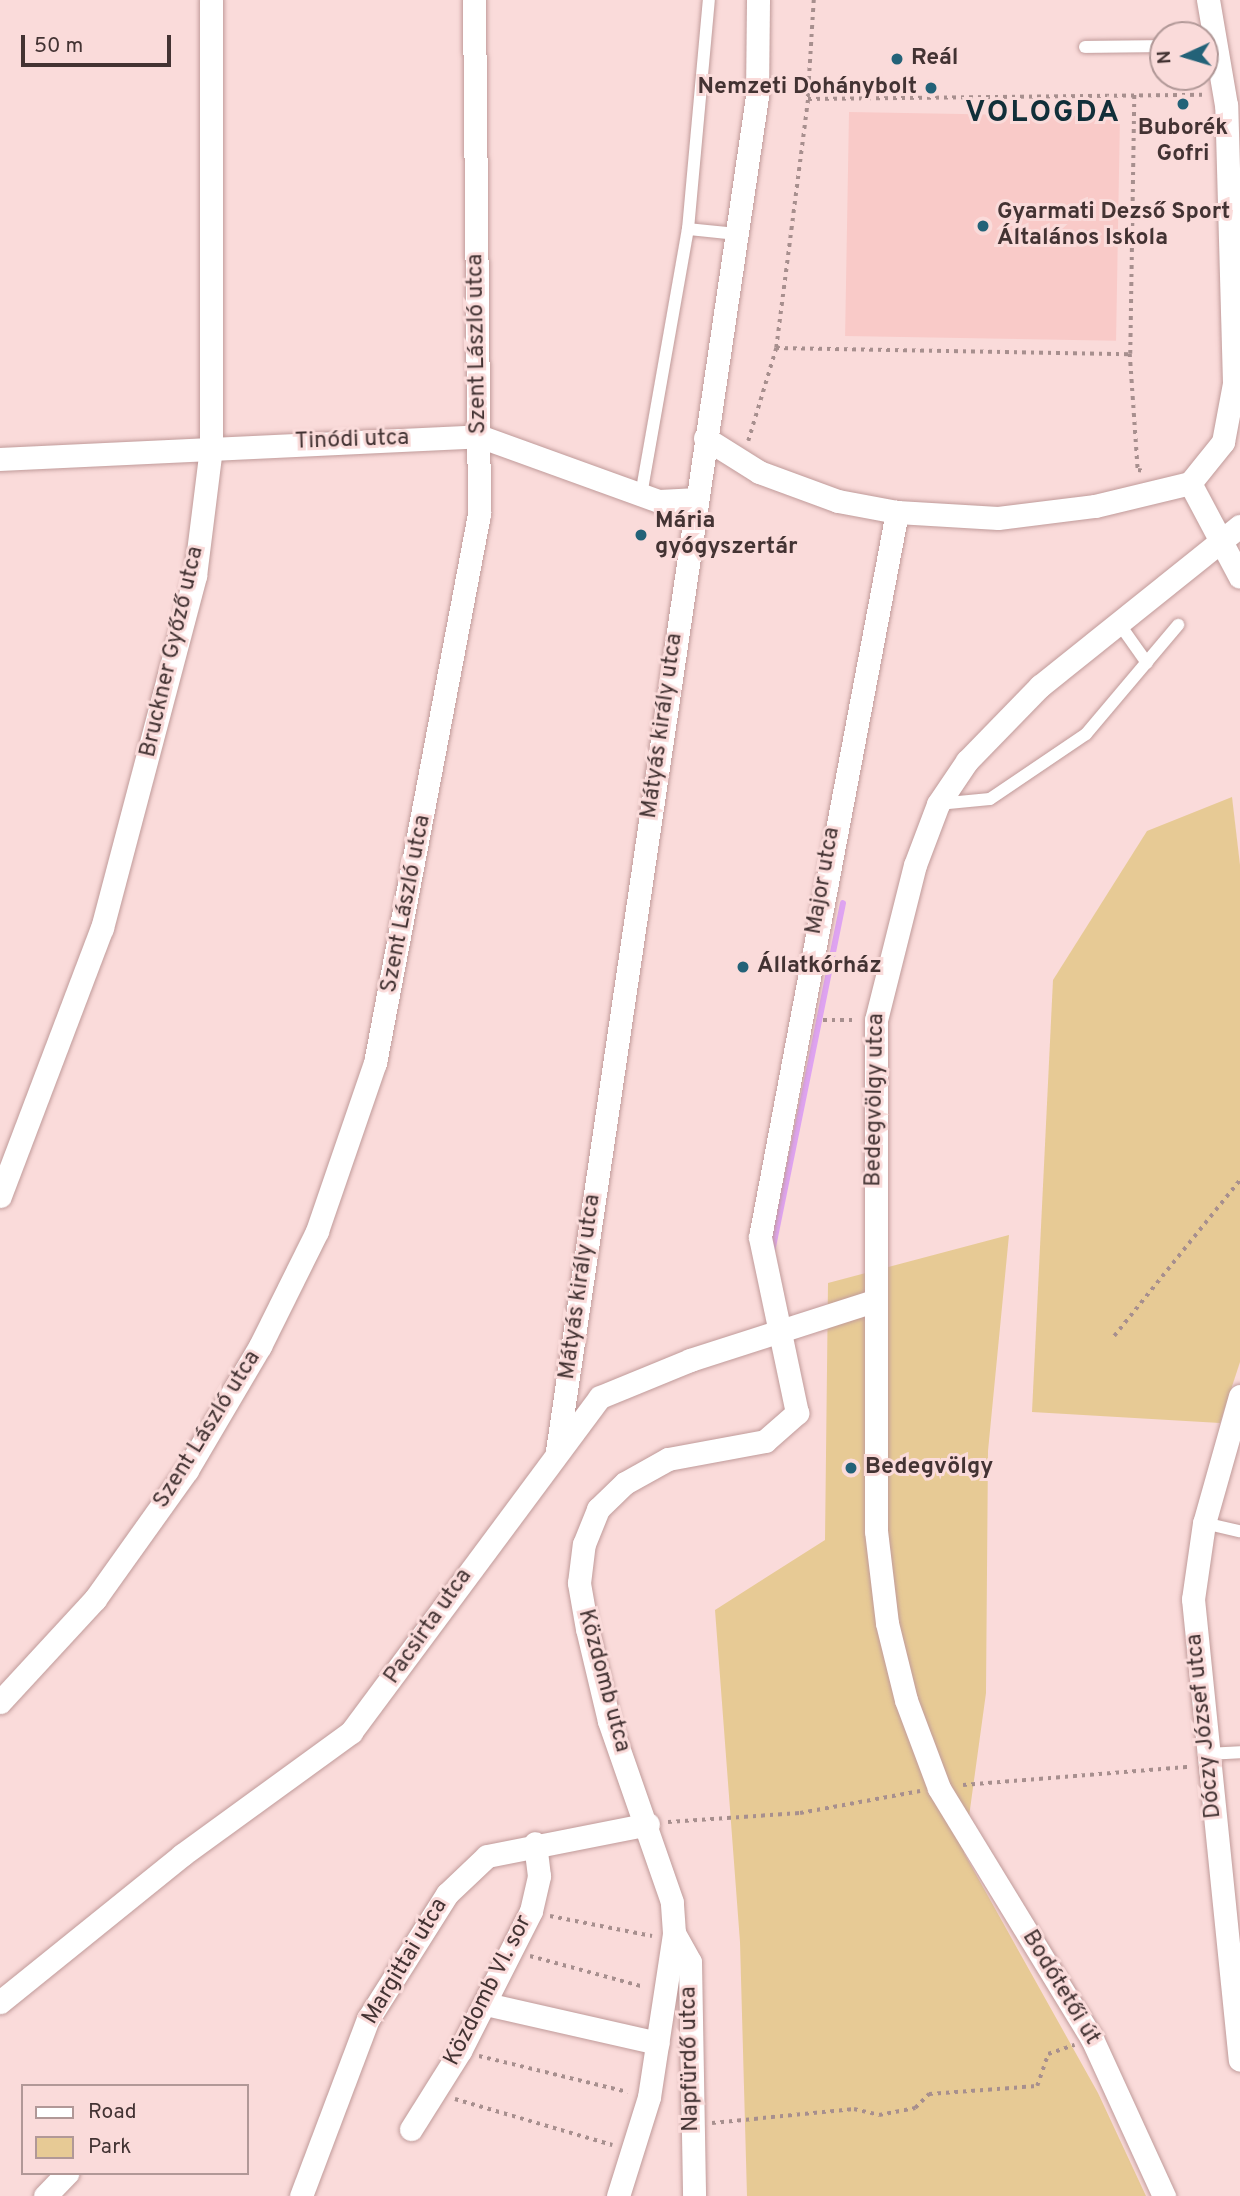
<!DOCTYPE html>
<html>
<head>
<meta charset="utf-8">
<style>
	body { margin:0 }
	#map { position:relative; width:1240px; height:2196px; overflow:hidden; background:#fadbda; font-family:Overpass,sans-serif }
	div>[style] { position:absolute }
	.built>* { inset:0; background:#f9cac8; transform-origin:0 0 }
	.green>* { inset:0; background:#e7ca95 }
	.stream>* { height:6px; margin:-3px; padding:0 3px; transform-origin:3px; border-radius:3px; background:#dea3f1 }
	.path>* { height:3.5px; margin-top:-1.75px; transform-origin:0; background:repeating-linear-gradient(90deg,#a78f8e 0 3.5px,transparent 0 8.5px) }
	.roads { filter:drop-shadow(0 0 2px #c09b9a) drop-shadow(0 0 2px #c09b9a) }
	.lane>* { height:12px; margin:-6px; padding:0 6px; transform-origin:6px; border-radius:6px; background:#fff }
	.street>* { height:23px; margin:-11.5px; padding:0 11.5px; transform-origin:11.5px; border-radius:11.5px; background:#fff }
	.dots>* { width:19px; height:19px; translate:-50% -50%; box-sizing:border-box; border:4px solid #fadbda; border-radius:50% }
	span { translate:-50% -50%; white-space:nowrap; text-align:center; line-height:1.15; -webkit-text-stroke:6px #fadbda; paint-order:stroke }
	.poi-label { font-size:23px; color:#433333; font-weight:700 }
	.left { translate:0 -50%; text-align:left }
	.right { translate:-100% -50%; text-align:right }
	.street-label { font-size:23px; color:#433333 }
	.district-label { font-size:30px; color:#112f39; font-weight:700; letter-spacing:2px }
	.legend { position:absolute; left:21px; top:2084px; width:228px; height:91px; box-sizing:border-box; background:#fadbda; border:2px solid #b19897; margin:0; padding:9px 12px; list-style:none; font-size:21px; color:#433333 }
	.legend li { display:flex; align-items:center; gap:14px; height:35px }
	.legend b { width:35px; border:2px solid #b19897 }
	.north { position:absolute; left:1149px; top:21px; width:70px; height:70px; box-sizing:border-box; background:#fadbda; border:2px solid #b19897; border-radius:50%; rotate:266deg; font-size:19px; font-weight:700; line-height:28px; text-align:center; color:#433333 }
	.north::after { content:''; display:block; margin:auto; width:24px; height:32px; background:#236278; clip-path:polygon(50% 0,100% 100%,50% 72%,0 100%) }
	.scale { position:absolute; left:21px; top:35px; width:150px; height:32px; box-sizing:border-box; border:4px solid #433333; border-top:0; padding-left:9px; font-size:21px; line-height:24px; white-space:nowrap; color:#433333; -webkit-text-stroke:5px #fadbda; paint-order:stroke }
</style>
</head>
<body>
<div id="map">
	<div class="built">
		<div style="left:849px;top:112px;width:271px;height:224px;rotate:1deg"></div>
	</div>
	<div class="green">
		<div style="clip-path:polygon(1232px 797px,1240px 865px,1240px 1362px,1220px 1423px,1032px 1412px,1053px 980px,1147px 831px)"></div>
		<div style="clip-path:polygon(1009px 1235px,988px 1451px,986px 1693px,964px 1853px,1098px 2093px,1146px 2196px,747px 2196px,740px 1942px,715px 1610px,825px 1540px,828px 1283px)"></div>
	</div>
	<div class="stream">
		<div style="left:772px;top:1252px;width:356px;rotate:-78.5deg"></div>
	</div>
	<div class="path">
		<div style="left:814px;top:0;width:99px;rotate:93.5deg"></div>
		<div style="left:808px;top:99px;width:395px;rotate:-0.6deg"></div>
		<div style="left:776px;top:348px;width:354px;rotate:1deg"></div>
		<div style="left:1130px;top:354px;width:261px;rotate:-89.1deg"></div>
		<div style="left:1130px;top:354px;width:116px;rotate:86.1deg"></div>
		<div style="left:1138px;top:470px;width:7px;rotate:8deg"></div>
		<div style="left:748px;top:441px;width:97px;rotate:-73.2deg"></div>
		<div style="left:776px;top:348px;width:251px;rotate:-82.7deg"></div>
		<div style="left:823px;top:1020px;width:34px"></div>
		<div style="left:1114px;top:1336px;width:201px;rotate:-51.1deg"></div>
		<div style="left:963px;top:1785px;width:227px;rotate:-4.6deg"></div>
		<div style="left:668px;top:1822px;width:132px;rotate:-3.9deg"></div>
		<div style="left:800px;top:1813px;width:122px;rotate:-10.4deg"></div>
		<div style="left:550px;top:1916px;width:104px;rotate:11.1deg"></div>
		<div style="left:530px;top:1956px;width:118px;rotate:15.2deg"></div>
		<div style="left:479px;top:2056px;width:153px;rotate:13.6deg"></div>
		<div style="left:455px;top:2099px;width:164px;rotate:16.3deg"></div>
		<div style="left:712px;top:2123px;width:143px;rotate:-5.6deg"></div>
		<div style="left:854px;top:2109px;width:26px;rotate:13deg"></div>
		<div style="left:879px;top:2115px;width:37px;rotate:-11deg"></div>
		<div style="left:915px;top:2108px;width:20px;rotate:-45deg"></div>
		<div style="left:929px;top:2094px;width:108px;rotate:-4.2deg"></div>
		<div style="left:1037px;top:2086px;width:34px;rotate:-71deg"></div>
		<div style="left:1048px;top:2054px;width:28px;rotate:-19deg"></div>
	</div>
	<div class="roads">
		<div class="lane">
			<div style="left:1085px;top:47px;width:78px;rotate:-0.7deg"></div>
			<div style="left:688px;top:229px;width:48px;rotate:5.9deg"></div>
			<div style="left:641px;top:495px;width:270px;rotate:-80deg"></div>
			<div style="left:688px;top:229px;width:230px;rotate:-84.8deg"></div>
			<div style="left:1118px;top:622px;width:50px;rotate:54.7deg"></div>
			<div style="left:938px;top:804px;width:52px;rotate:-5.5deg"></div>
			<div style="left:990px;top:799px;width:116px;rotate:-34.1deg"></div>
			<div style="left:1086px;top:734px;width:143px;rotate:-49.8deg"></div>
			<div style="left:1204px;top:1523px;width:37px;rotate:13deg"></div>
			<div style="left:1207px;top:1754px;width:33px;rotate:-3deg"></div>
		</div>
		<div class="street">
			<div style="left:705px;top:438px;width:64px;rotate:32.2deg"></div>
			<div style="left:759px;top:472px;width:84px;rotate:20.2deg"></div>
			<div style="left:838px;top:501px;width:60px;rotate:10.6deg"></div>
			<div style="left:897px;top:512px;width:101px;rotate:3.4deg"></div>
			<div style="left:998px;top:518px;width:98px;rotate:-7.1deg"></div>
			<div style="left:1095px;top:506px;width:98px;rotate:-13.6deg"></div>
			<div style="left:0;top:459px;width:480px;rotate:-2.7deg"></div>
			<div style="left:479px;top:436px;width:191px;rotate:19.9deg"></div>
			<div style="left:659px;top:501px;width:34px;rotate:-3deg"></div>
			<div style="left:1190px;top:483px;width:53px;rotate:-51.2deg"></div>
			<div style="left:1223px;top:442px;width:60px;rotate:-79.4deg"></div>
			<div style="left:1234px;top:383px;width:278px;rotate:-91.6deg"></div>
			<div style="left:1226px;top:105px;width:107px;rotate:-99.7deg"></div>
			<div style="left:1190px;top:483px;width:106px;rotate:62deg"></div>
			<div style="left:0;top:1196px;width:287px;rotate:-69.2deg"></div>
			<div style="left:102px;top:928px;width:364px;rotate:-75.2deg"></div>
			<div style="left:195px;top:576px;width:130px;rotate:-82.9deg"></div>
			<div style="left:211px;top:447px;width:447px;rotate:-90deg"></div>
			<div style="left:1240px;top:1396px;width:132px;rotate:105.8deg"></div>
			<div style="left:1204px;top:1523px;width:77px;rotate:98.2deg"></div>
			<div style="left:1193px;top:1599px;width:463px;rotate:84.2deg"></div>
			<div style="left:557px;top:1451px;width:1370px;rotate:-81.6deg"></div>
			<div style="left:757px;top:96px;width:96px;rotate:-89.4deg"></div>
			<div style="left:0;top:1702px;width:140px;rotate:-47.3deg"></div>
			<div style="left:95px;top:1599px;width:158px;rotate:-54.5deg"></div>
			<div style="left:187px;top:1470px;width:144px;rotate:-59.5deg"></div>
			<div style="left:260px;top:1346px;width:128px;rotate:-63.6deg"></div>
			<div style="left:317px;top:1231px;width:178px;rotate:-71deg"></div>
			<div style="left:375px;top:1063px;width:559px;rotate:-79.27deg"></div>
			<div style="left:479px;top:514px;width:514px;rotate:-90.56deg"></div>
			<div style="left:674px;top:1933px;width:33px;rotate:61deg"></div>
			<div style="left:690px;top:1962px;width:234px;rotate:89deg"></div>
			<div style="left:0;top:2002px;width:234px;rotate:-38.9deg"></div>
			<div style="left:182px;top:1855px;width:209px;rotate:-36deg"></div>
			<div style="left:351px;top:1732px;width:417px;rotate:-53.4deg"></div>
			<div style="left:600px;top:1397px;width:97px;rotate:-22.3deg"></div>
			<div style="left:690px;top:1360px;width:190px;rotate:-17.8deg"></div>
			<div style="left:486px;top:2004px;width:176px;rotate:12.8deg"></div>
			<div style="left:411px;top:2129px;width:92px;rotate:-57.9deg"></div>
			<div style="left:460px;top:2051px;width:157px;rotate:-63.1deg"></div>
			<div style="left:531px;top:1911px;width:36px;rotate:-77deg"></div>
			<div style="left:539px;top:1876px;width:33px;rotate:-97deg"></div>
			<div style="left:45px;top:2196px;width:32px;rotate:-46deg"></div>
			<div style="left:301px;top:2196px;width:189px;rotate:-69.3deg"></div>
			<div style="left:368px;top:2019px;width:148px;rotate:-57.7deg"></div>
			<div style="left:447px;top:1894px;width:55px;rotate:-43.5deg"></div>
			<div style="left:487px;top:1856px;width:164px;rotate:-11.2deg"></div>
			<div style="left:618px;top:2196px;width:104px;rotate:-72.6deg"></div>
			<div style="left:649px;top:2097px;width:166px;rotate:-81.3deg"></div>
			<div style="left:674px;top:1933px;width:31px;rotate:-94deg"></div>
			<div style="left:672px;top:1902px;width:192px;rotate:-109.2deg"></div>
			<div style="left:609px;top:1721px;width:95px;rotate:-103.4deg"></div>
			<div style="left:587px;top:1629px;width:47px;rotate:-99.9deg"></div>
			<div style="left:579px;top:1583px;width:39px;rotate:-83deg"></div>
			<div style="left:584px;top:1544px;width:38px;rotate:-68deg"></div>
			<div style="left:598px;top:1509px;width:37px;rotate:-44deg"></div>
			<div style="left:625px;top:1483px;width:49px;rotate:-29.2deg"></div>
			<div style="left:668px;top:1459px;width:99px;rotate:-10.5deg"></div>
			<div style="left:765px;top:1441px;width:43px;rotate:-41.2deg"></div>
			<div style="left:797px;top:1413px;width:180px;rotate:-101.9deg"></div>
			<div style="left:760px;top:1237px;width:738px;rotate:-79.3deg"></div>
			<div style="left:1164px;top:2196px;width:173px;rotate:-114.6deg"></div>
			<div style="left:1092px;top:2039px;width:294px;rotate:-121.4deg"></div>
			<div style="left:939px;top:1788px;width:94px;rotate:-110.6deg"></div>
			<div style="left:906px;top:1700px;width:79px;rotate:-103.9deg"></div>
			<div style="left:887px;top:1623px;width:93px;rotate:-96.8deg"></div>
			<div style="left:876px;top:1531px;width:511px;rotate:-90deg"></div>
			<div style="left:876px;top:1020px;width:160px;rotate:-75.9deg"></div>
			<div style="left:915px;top:865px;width:65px;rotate:-69.3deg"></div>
			<div style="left:938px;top:804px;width:52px;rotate:-56deg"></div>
			<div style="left:967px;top:761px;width:105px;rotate:-45.8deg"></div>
			<div style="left:1040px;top:686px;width:256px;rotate:-38.7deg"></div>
		</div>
	</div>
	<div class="dots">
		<div style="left:897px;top:59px;background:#236278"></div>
		<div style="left:931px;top:88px;background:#236278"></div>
		<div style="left:1183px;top:104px;background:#236278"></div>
		<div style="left:983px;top:226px;background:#236278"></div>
		<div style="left:641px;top:535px;background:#236278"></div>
		<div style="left:743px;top:967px;background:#236278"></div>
		<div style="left:851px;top:1468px;background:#236278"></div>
	</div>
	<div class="poi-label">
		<span class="left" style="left:911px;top:59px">Reál</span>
		<span class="right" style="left:917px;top:88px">Nemzeti Dohánybolt</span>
		<span style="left:1183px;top:142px">Buborék<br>Gofri</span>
		<span class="left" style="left:997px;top:226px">Gyarmati Dezső Sport<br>Általános Iskola</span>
		<span class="left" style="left:655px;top:535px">Mária<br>gyógyszertár</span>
		<span class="left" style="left:757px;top:967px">Állatkórház</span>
		<span class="left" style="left:865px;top:1468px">Bedegvölgy</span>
	</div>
	<div class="street-label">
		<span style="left:478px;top:344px;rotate:-91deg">Szent László utca</span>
		<span style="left:352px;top:441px;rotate:-2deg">Tinódi utca</span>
		<span style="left:173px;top:652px;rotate:-77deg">Bruckner Győző utca</span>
		<span style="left:663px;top:726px;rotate:-82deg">Mátyás király utca</span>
		<span style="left:824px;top:881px;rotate:-80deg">Major utca</span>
		<span style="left:407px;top:904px;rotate:-79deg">Szent László utca</span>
		<span style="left:876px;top:1100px;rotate:-89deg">Bedegvölgy utca</span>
		<span style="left:581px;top:1287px;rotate:-82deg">Mátyás király utca</span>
		<span style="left:208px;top:1430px;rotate:-58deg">Szent László utca</span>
		<span style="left:429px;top:1627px;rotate:-55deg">Pacsirta utca</span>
		<span style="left:603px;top:1681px;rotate:75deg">Közdomb utca</span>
		<span style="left:1205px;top:1726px;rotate:-96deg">Dóczy József utca</span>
		<span style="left:406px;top:1962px;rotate:-59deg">Margittai utca</span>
		<span style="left:1060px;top:1988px;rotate:59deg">Bodótetői út</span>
		<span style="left:489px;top:1991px;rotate:-63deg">Közdomb VI. sor</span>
		<span style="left:691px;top:2059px;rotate:-91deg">Napfürdő utca</span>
	</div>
	<div class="district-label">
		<span style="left:1043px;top:114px">VOLOGDA</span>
	</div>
	<ul class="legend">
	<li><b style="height:9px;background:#fff"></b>Road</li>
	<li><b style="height:19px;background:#e7ca95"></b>Park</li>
	</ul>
	<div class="north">N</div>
	<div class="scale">50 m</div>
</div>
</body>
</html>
